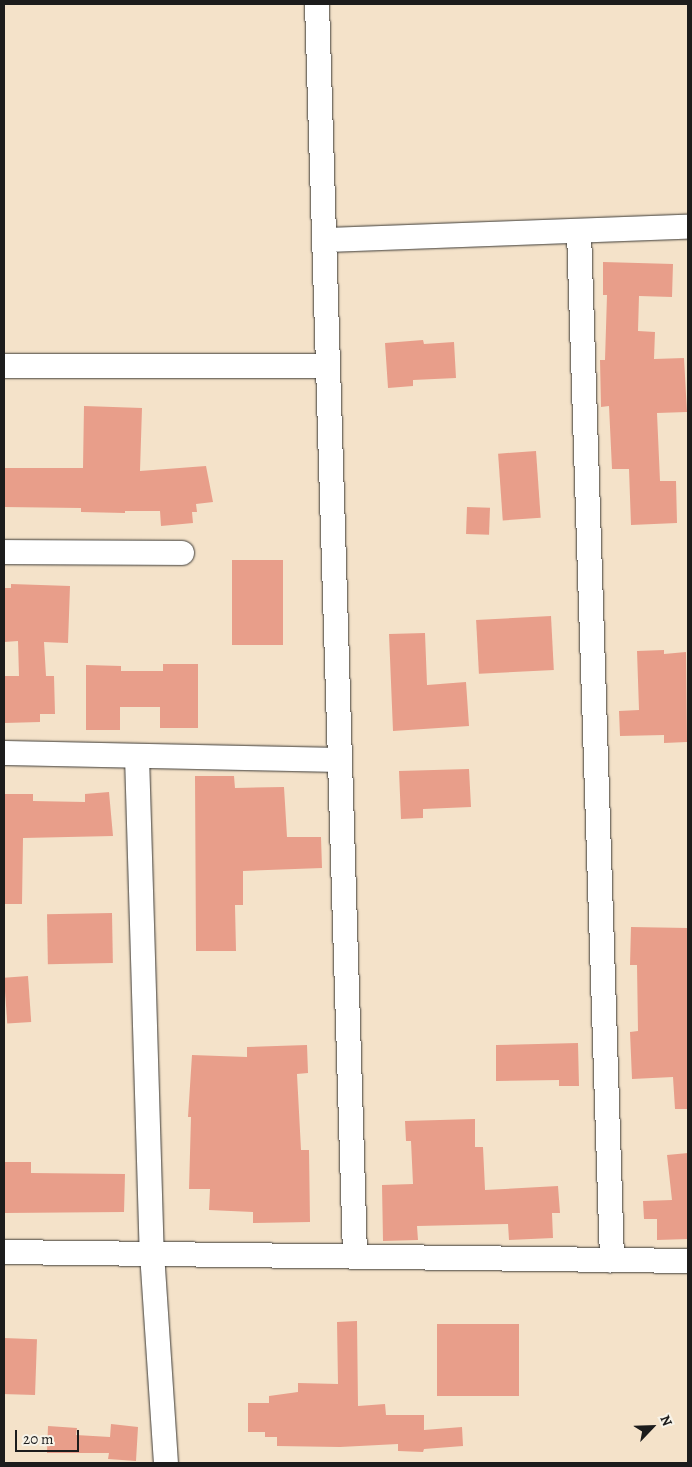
<!DOCTYPE html>
<html>
<head>
<meta charset="utf-8">
<style>
	body { margin:0 }
	#map { position:relative; width:692px; height:1467px; overflow:hidden; background:#f4e2c9; font-family:Alegreya,serif }
	div>[style] { position:absolute }
	.building>* { inset:0; background:#e89e8a; transform-origin:0 0 }
	.roads { filter:drop-shadow(0 0 1px #3c3a36) drop-shadow(0 0 1px #3c3a36) }
	.minor>* { height:24px; margin:-12px; padding:0 12px; transform-origin:12px; border-radius:12px; background:#fff }
	span { translate:-50% -50%; white-space:nowrap; text-align:center; line-height:1.15; -webkit-text-stroke:4px #f7f3e8; paint-order:stroke }
	.frame { position:absolute; inset:0; border:5px solid #1c1c1c; pointer-events:none }
	.north { position:absolute; left:627px; top:1402px; width:50px; height:50px; -webkit-text-stroke:4px #f7f3e8; paint-order:stroke; rotate:66deg; font-size:14px; font-weight:700; line-height:20px; text-align:center; color:#1c1c1c }
	.north::after { content:''; display:block; margin:auto; width:18px; height:22px; background:#1c1c1c; clip-path:polygon(50% 0,100% 100%,50% 72%,0 100%) }
	.scale { position:absolute; left:15px; top:1430px; width:64px; height:22px; box-sizing:border-box; border:2px solid #1c1c1c; border-top:0; padding-left:6px; font-size:15px; line-height:18px; white-space:nowrap; color:#1c1c1c; -webkit-text-stroke:4px #f7f3e8; paint-order:stroke }
</style>
</head>
<body>
<div id="map">
	<div class="building">
		<div style="clip-path:polygon(603px 262px,673px 264px,672px 297px,639px 296px,638px 331px,655px 332px,654px 359px,684px 358px,687px 412px,657px 413px,660px 481px,676px 481px,677px 523px,631px 525px,629px 469px,612px 469px,609px 406px,601px 407px,600px 360px,605px 360px,607px 295px,603px 295px)"></div>
		<div style="clip-path:polygon(423px 340px,424px 344px,454px 342px,456px 378px,413px 380px,413px 386px,388px 388px,385px 343px)"></div>
		<div style="clip-path:polygon(84px 406px,142px 408px,140px 471px,206px 466px,213px 502px,196px 504px,197px 512px,192px 512px,193px 523px,161px 526px,160px 511px,125px 511px,125px 513px,81px 512px,81px 508px,4px 507px,4px 468px,83px 468px)"></div>
		<div style="left:536px;top:451px;width:67px;height:38px;rotate:86deg"></div>
		<div style="left:467px;top:507px;width:23px;height:27px;rotate:2deg"></div>
		<div style="left:232px;top:560px;width:51px;height:85px"></div>
		<div style="clip-path:polygon(11px 584px,70px 586px,68px 643px,44px 642px,46px 676px,54px 676px,55px 714px,40px 714px,40px 722px,4px 723px,4px 676px,19px 676px,18px 641px,4px 642px,4px 588px,11px 588px)"></div>
		<div style="left:551px;top:616px;width:54px;height:75px;rotate:87deg"></div>
		<div style="clip-path:polygon(425px 633px,427px 685px,466px 682px,469px 726px,393px 731px,389px 634px)"></div>
		<div style="clip-path:polygon(664px 650px,664px 654px,686px 652px,687px 742px,664px 743px,664px 735px,620px 736px,619px 711px,639px 710px,637px 651px)"></div>
		<div style="clip-path:polygon(163px 664px,198px 664px,198px 728px,160px 728px,160px 707px,120px 707px,120px 730px,86px 730px,86px 665px,121px 666px,121px 671px,163px 671px)"></div>
		<div style="clip-path:polygon(469px 769px,471px 807px,423px 809px,423px 818px,401px 819px,399px 771px)"></div>
		<div style="clip-path:polygon(195px 776px,234px 776px,235px 788px,284px 787px,287px 837px,321px 837px,322px 868px,243px 871px,243px 905px,235px 905px,236px 951px,196px 951px)"></div>
		<div style="clip-path:polygon(109px 792px,113px 836px,23px 838px,22px 904px,4px 904px,4px 794px,33px 794px,33px 801px,85px 802px,85px 794px)"></div>
		<div style="left:112px;top:913px;width:50px;height:65px;rotate:89deg"></div>
		<div style="clip-path:polygon(631px 927px,688px 928px,688px 1109px,675px 1109px,673px 1077px,632px 1079px,630px 1032px,638px 1031px,637px 965px,630px 965px)"></div>
		<div style="left:28px;top:976px;width:46px;height:24px;rotate:86deg"></div>
		<div style="clip-path:polygon(578px 1043px,579px 1086px,559px 1086px,559px 1080px,496px 1081px,496px 1045px)"></div>
		<div style="clip-path:polygon(307px 1045px,308px 1073px,297px 1074px,301px 1150px,309px 1150px,310px 1222px,253px 1223px,253px 1212px,209px 1210px,210px 1189px,189px 1189px,191px 1117px,188px 1117px,192px 1055px,247px 1057px,247px 1047px)"></div>
		<div style="clip-path:polygon(475px 1119px,475px 1147px,483px 1147px,485px 1190px,558px 1186px,560px 1213px,552px 1213px,553px 1238px,509px 1240px,508px 1224px,417px 1226px,418px 1240px,383px 1241px,382px 1185px,413px 1184px,411px 1141px,406px 1141px,405px 1121px)"></div>
		<div style="clip-path:polygon(688px 1153px,688px 1239px,657px 1240px,657px 1219px,644px 1219px,643px 1201px,672px 1200px,667px 1155px)"></div>
		<div style="clip-path:polygon(4px 1162px,31px 1162px,31px 1173px,125px 1174px,124px 1212px,4px 1213px)"></div>
		<div style="clip-path:polygon(357px 1321px,358px 1406px,385px 1404px,386px 1415px,424px 1415px,424px 1430px,462px 1427px,463px 1446px,424px 1449px,423px 1452px,398px 1451px,398px 1444px,340px 1447px,277px 1446px,277px 1437px,265px 1437px,265px 1432px,248px 1432px,248px 1403px,269px 1403px,269px 1396px,298px 1392px,298px 1383px,338px 1384px,337px 1322px)"></div>
		<div style="left:437px;top:1324px;width:82px;height:72px"></div>
		<div style="left:4px;top:1338px;width:33px;height:56px;rotate:2deg"></div>
		<div style="clip-path:polygon(111px 1424px,138px 1427px,136px 1461px,108px 1459px,109px 1453px,47px 1453px,48px 1426px,77px 1428px,76px 1435px,110px 1437px)"></div>
	</div>
	<div class="roads">
		<div class="minor">
			<div style="left:317px;top:4px;width:1251px;rotate:88.26deg"></div>
			<div style="left:579px;top:232px;width:1029px;rotate:88.16deg"></div>
			<div style="left:326px;top:240px;width:362px;rotate:-2.1deg"></div>
			<div style="left:4px;top:366px;width:322px"></div>
			<div style="left:4px;top:552px;width:178px;rotate:0.3deg"></div>
			<div style="left:4px;top:753px;width:336px;rotate:1.2deg"></div>
			<div style="left:137px;top:756px;width:497px;rotate:88.3deg"></div>
			<div style="left:152px;top:1253px;width:210px;rotate:86.2deg"></div>
			<div style="left:4px;top:1252px;width:684px;rotate:0.75deg"></div>
		</div>
	</div>
	<div class="frame"></div>
	<div class="north">N</div>
	<div class="scale">20 m</div>
</div>
</body>
</html>
